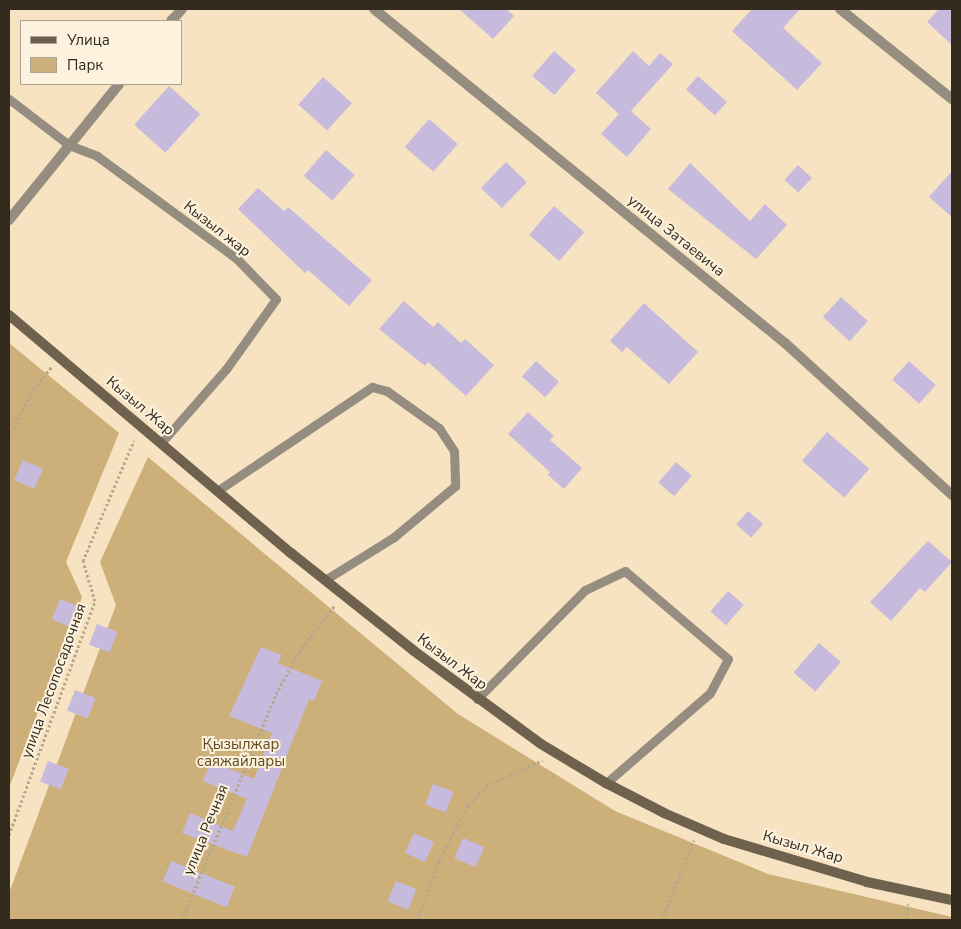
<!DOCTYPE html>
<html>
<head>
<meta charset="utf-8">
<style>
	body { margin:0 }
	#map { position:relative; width:961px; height:929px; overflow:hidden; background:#f7e3c1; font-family:"Nunito Sans",sans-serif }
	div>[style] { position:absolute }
	.green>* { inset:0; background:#cdaf79 }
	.building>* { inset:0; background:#c6bbdd; transform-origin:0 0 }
	.path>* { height:3px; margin-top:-1.5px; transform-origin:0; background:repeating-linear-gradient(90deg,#b7a78c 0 2.5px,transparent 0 5px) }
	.service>* { height:9px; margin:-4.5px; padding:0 4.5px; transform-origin:4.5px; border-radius:4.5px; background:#958d7f }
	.minor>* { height:10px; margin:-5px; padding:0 5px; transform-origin:5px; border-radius:5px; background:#958d7f }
	.secondary>* { height:10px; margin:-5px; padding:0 5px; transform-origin:5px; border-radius:5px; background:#6e624e }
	span { translate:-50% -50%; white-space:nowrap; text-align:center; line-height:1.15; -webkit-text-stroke:4px #fdf2dd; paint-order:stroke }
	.street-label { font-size:15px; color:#322b1e }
	.park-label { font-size:15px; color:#5f4a23 }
	.frame { position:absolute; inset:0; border:10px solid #322b1e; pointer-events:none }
	.legend { position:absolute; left:20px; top:20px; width:162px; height:65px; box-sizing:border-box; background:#fdf2dd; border:1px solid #aca291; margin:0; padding:6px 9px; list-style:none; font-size:15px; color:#322b1e }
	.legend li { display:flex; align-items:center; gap:10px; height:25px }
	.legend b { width:25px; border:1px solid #aca291 }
</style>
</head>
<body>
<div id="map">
	<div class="green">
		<div style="clip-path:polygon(9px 343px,119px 433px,66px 562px,82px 597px,9px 788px)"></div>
		<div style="clip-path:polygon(148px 457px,458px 714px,615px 811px,768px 874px,952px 917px,952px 920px,9px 920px,9px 893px,116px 605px,100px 562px)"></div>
	</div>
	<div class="building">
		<div style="clip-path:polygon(459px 9px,506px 9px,514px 16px,493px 39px)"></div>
		<div style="clip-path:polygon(752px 9px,800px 9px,783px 28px,822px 63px,797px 90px,732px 31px)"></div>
		<div style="clip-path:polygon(939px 9px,952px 9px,952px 45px,927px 22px)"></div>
		<div style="left:554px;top:51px;width:29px;height:33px;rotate:41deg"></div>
		<div style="clip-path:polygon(633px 51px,649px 66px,660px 53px,673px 64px,631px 111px,651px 129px,627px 157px,601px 134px,619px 114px,596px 93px)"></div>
		<div style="left:698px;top:76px;width:39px;height:18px;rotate:42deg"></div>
		<div style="left:323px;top:77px;width:39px;height:37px;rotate:42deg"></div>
		<div style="left:169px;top:86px;width:42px;height:52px;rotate:42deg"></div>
		<div style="left:429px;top:119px;width:38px;height:37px;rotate:41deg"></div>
		<div style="left:326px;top:150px;width:38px;height:34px;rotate:41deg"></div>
		<div style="left:506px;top:162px;width:29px;height:36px;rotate:44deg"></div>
		<div style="clip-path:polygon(690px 163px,750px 221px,765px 204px,787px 225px,756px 259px,668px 189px)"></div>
		<div style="left:798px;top:165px;width:19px;height:20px;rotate:43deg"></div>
		<div style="clip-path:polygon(952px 171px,952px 217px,929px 197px)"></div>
		<div style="clip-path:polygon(258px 188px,284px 211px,288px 207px,372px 280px,349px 306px,308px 270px,305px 273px,238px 209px)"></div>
		<div style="left:554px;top:206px;width:40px;height:38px;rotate:41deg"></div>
		<div style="left:841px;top:297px;width:36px;height:27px;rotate:42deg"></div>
		<div style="clip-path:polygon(404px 301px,433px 327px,438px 322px,461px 343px,465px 339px,494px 365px,466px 396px,428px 362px,425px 366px,379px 329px)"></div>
		<div style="clip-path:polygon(644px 303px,698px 352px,669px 384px,627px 347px,622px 352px,610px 341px)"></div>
		<div style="left:536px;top:361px;width:31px;height:21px;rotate:42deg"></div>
		<div style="left:909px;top:361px;width:36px;height:25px;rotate:42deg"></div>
		<div style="clip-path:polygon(528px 412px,554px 436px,550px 440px,582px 468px,564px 489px,548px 475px,550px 472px,508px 434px)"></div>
		<div style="left:827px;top:432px;width:56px;height:38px;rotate:41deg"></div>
		<div style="left:23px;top:460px;width:22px;height:22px;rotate:24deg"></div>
		<div style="left:676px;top:462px;width:21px;height:27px;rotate:41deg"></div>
		<div style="left:748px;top:511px;width:20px;height:18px;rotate:41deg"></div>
		<div style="clip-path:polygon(928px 541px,952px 562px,925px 592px,920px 588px,891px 621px,870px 602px)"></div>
		<div style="left:728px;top:591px;width:21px;height:27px;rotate:41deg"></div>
		<div style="left:60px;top:599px;width:22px;height:22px;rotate:22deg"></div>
		<div style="left:97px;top:624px;width:22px;height:22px;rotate:21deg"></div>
		<div style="left:819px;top:643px;width:29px;height:39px;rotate:41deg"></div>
		<div style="clip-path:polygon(261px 647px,282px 655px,278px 663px,322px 681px,314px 701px,309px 699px,247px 857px,182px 833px,190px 813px,233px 831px,247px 799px,203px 781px,211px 761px,254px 779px,272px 733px,229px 716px)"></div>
		<div style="left:75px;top:690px;width:22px;height:22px;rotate:21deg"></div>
		<div style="left:48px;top:761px;width:22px;height:22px;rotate:21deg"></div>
		<div style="left:433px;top:784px;width:22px;height:22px;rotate:21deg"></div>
		<div style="left:414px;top:833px;width:22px;height:22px;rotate:24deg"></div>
		<div style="left:463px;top:838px;width:23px;height:22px;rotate:23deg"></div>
		<div style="left:171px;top:861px;width:69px;height:22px;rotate:22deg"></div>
		<div style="left:396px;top:881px;width:22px;height:22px;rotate:22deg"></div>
	</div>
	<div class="path">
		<div style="left:9px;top:437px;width:49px;rotate:-63.4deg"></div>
		<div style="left:31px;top:393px;width:33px;rotate:-52deg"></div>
		<div style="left:9px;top:835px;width:249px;rotate:-69.8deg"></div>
		<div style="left:95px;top:601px;width:42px;rotate:-106.7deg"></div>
		<div style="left:83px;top:561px;width:131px;rotate:-67.1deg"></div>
		<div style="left:182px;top:920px;width:245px;rotate:-67.4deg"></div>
		<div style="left:276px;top:694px;width:48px;rotate:-61.3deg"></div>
		<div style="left:299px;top:652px;width:59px;rotate:-52.5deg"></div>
		<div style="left:417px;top:920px;width:63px;rotate:-69.6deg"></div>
		<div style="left:439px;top:861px;width:63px;rotate:-62.6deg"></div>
		<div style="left:468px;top:805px;width:28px;rotate:-46deg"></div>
		<div style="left:487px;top:785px;width:61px;rotate:-24.1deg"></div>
		<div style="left:662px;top:920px;width:86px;rotate:-68.2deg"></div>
		<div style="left:906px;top:920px;width:16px;rotate:-83deg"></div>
	</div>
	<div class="service">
		<div style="left:9px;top:99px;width:76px;rotate:37.5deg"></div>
		<div style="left:69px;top:145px;width:30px;rotate:21deg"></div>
		<div style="left:97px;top:156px;width:174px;rotate:36.3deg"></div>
		<div style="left:237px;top:259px;width:56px;rotate:45.7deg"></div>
		<div style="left:276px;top:299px;width:86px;rotate:125.5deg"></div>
		<div style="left:226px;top:369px;width:98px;rotate:131.3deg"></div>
		<div style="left:217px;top:491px;width:187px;rotate:-33.9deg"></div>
		<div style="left:372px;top:387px;width:16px;rotate:15deg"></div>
		<div style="left:387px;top:391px;width:64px;rotate:35.4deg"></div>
		<div style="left:439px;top:428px;width:27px;rotate:57deg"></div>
		<div style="left:454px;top:451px;width:35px;rotate:88deg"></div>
		<div style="left:455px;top:486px;width:80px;rotate:140.1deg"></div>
		<div style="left:394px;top:537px;width:81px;rotate:148.1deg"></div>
		<div style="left:477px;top:699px;width:153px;rotate:-45.3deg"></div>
		<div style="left:585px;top:590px;width:44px;rotate:-25.4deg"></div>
		<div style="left:625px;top:571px;width:135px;rotate:40.5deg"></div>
		<div style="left:728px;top:659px;width:38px;rotate:118deg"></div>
		<div style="left:710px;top:693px;width:138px;rotate:139.1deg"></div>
	</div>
	<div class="minor">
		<div style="left:374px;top:9px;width:530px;rotate:39.1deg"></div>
		<div style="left:785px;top:343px;width:226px;rotate:42.3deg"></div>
		<div style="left:840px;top:9px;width:144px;rotate:38.8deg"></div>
		<div style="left:171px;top:21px;width:16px;rotate:-47deg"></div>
		<div style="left:9px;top:220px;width:175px;rotate:-51deg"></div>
	</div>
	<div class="secondary">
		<div style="left:9px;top:315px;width:369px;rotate:40.2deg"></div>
		<div style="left:291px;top:553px;width:157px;rotate:38.5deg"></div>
		<div style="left:414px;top:651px;width:157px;rotate:36.2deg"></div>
		<div style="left:541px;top:744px;width:76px;rotate:31deg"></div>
		<div style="left:606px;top:783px;width:65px;rotate:27.3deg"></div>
		<div style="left:664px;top:813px;width:65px;rotate:23.4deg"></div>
		<div style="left:724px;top:839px;width:149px;rotate:16.7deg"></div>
		<div style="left:867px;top:882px;width:87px;rotate:12deg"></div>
	</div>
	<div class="street-label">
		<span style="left:217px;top:229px;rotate:38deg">Кызыл жар</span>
		<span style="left:676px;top:236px;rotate:39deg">улица Затаевича</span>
		<span style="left:140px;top:406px;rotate:40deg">Кызыл Жар</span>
		<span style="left:452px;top:662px;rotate:37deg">Кызыл Жар</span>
		<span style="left:54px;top:681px;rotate:-70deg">улица Лесопосадочная</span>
		<span style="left:206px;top:830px;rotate:-68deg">улица Речная</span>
		<span style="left:803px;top:847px;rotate:16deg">Кызыл Жар</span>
	</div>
	<div class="park-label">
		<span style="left:241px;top:753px">Қызылжар<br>саяжайлары</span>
	</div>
	<div class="frame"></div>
	<ul class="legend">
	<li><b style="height:6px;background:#6e624e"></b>Улица</li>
	<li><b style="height:14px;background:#cdaf79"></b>Парк</li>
	</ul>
</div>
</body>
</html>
